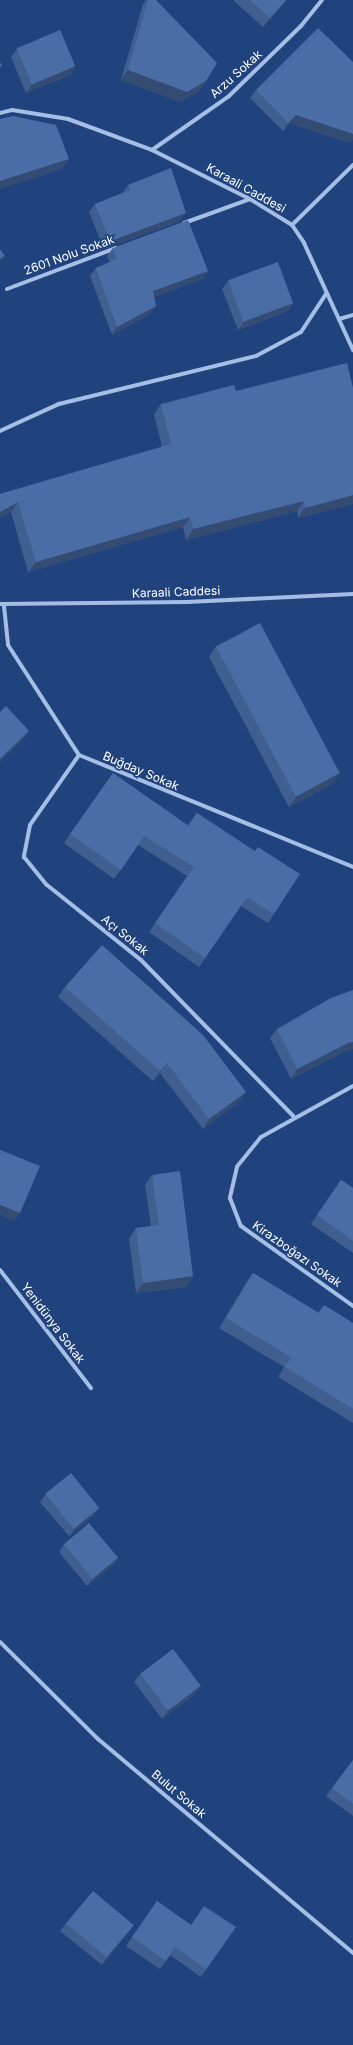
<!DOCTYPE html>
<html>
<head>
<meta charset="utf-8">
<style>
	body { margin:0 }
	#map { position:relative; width:353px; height:2045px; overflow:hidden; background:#21437d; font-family:Inter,sans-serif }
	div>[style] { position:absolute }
	.street>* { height:4px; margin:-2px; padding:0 2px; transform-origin:2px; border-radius:2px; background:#a4bee6 }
	.wall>* { inset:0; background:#405e8f }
	.shaded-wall>* { inset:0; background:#344c74 }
	.building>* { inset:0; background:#4a6da6; transform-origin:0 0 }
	span { translate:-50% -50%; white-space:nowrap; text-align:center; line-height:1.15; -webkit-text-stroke:3.5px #21437d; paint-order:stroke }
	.street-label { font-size:12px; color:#fff }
</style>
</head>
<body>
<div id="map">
	<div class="street">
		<div style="left:0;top:113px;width:12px;rotate:-14deg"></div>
		<div style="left:12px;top:110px;width:57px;rotate:9.1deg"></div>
		<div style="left:68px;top:119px;width:90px;rotate:20.3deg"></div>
		<div style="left:152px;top:150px;width:110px;rotate:26.6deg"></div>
		<div style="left:250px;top:199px;width:49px;rotate:31.8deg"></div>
		<div style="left:292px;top:225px;width:22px;rotate:56deg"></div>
		<div style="left:304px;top:243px;width:118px;rotate:65.4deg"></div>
		<div style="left:152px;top:150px;width:94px;rotate:-35deg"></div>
		<div style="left:229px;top:96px;width:100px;rotate:-44.2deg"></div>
		<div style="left:301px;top:26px;width:33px;rotate:-51deg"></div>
		<div style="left:184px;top:223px;width:70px;rotate:-20deg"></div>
		<div style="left:292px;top:225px;width:86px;rotate:-44.5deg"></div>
		<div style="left:7px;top:289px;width:116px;rotate:-20.6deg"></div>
		<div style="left:339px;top:319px;width:15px;rotate:-16deg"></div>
		<div style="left:0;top:431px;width:65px;rotate:-24.6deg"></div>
		<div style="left:59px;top:404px;width:203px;rotate:-13.7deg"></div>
		<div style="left:256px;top:356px;width:51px;rotate:-28.1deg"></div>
		<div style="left:301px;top:332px;width:45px;rotate:-56.7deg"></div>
		<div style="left:0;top:604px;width:187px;rotate:-0.6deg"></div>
		<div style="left:187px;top:602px;width:166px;rotate:-2.8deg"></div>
		<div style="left:4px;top:606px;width:39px;rotate:84deg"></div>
		<div style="left:8px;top:645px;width:131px;rotate:57.2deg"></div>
		<div style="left:79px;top:755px;width:296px;rotate:22.2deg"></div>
		<div style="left:79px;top:755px;width:85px;rotate:125deg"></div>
		<div style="left:30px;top:825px;width:33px;rotate:101deg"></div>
		<div style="left:24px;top:857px;width:36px;rotate:51deg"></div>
		<div style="left:47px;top:885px;width:120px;rotate:38.6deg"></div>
		<div style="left:141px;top:960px;width:218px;rotate:45.7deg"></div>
		<div style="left:353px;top:1086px;width:105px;rotate:151deg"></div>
		<div style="left:261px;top:1137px;width:38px;rotate:129deg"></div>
		<div style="left:237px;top:1167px;width:32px;rotate:103deg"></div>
		<div style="left:230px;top:1198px;width:30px;rotate:69deg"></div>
		<div style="left:241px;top:1226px;width:138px;rotate:35.5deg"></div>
		<div style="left:0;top:1270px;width:149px;rotate:52.4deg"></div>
		<div style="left:0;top:1642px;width:138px;rotate:44.7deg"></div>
		<div style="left:98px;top:1739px;width:333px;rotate:40deg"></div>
	</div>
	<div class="wall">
		<div style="clip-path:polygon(146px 0,156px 0,206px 81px,199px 91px,180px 102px,121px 80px,143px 4px)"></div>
		<div style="clip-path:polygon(233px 0,287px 0,263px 27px)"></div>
		<div style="clip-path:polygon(17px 49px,75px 66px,70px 75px,26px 93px,11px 57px)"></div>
		<div style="clip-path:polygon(256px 90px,350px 143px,290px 123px,283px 131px,250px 98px)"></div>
		<div style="clip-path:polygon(128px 185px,180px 221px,104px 249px,89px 212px,95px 204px,122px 193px)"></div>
		<div style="clip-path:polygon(113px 248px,208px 271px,202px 279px,154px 297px,156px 306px,150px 314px,112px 335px,90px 276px,96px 268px,110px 263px,107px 256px)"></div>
		<div style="clip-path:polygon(228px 281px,293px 303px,288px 311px,238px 330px,222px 289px)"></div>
		<div style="clip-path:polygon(353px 388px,353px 504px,298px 518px,297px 511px,186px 540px,183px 527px,28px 572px,11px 512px,0 518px,0 494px,162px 447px,154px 414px,161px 404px,236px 391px)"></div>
		<div style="clip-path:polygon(216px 646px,332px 784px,289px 807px,209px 657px)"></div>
		<div style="clip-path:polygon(113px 773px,188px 825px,197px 813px,274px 914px,268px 923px,241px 906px,199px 967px,149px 932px,187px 876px,138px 845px,114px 879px,64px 843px)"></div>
		<div style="clip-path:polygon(65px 987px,246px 1092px,239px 1102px,203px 1129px,160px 1073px,153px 1081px,58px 997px)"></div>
		<div style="clip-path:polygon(277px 1029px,342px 1053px,291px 1079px,270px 1038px)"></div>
		<div style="clip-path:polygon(152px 1175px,193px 1276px,186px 1287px,136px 1293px,129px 1239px,136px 1228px,151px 1226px,145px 1185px)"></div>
		<div style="clip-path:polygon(341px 1180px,353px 1188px,353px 1253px,311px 1224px)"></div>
		<div style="clip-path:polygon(253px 1273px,318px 1313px,324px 1305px,353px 1323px,353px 1423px,278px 1377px,284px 1367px,219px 1328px,246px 1283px)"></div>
		<div style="clip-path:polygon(46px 1494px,99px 1508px,93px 1516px,69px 1536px,40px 1502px)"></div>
		<div style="clip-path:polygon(64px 1544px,118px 1558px,112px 1566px,87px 1586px,59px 1552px)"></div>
		<div style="clip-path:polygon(140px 1674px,195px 1694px,162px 1719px,134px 1682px)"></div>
		<div style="clip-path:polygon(353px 1760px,353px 1816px,326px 1796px)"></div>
		<div style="clip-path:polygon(157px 1901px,191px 1925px,236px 1927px,201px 1977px,170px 1955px,160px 1969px,126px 1946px)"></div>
		<div style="clip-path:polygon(66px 1923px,134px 1925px,128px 1933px,102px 1965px,60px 1931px)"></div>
	</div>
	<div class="shaded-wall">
		<div style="clip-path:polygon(286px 0,287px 0,263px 27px,270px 18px)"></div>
		<div style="clip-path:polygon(75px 66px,70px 75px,26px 93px,32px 85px)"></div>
		<div style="clip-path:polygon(128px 70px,206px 81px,199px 91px,180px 102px,121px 80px)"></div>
		<div style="clip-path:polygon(296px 115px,353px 134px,353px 140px,350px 143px,290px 123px,283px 131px,288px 123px)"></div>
		<div style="clip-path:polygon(69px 159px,62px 169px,0 189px,0 181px)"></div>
		<div style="clip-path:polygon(186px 213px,180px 221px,104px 249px,110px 241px)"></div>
		<div style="clip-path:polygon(5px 256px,0 262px,0 259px)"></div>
		<div style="clip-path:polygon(208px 271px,202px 279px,147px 300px,153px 291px)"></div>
		<div style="clip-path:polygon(293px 303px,288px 311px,238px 330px,244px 322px)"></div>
		<div style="clip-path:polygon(156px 306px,150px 314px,112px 335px,117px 327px)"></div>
		<div style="clip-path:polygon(353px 495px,353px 504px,298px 518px,305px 508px)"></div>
		<div style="clip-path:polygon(304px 501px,297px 511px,186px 540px,193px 529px)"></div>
		<div style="clip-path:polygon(18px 502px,11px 512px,0 518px,0 512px)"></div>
		<div style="clip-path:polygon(190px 517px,183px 527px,28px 572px,36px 562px)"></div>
		<div style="clip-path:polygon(29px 731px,24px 739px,0 762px,0 759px)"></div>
		<div style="clip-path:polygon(340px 773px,332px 784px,289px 807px,296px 797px)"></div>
		<div style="clip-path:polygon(353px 1042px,353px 1049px,342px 1053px,291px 1079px,297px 1069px,348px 1043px)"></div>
		<div style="clip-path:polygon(167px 1063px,160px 1073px,153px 1081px,160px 1071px)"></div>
		<div style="clip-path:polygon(246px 1092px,239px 1102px,203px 1129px,209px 1119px)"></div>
		<div style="clip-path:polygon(0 1205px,20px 1213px,14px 1221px,0 1215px)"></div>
		<div style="clip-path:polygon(193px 1276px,186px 1287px,136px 1293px,143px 1283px)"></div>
		<div style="clip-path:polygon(99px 1508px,93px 1516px,69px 1536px,75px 1528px)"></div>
		<div style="clip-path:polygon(118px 1558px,112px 1566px,87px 1586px,93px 1578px)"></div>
		<div style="clip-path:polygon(201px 1686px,195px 1694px,162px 1719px,167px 1711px)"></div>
		<div style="clip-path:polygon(134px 1925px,128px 1933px,102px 1965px,107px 1957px)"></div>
	</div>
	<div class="building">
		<div style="clip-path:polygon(148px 0,156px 0,217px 63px,206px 81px,187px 92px,128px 70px)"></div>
		<div style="clip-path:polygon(250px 0,286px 0,270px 18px)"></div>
		<div style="clip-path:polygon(318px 28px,353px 62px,353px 134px,296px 115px,288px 123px,256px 90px)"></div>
		<div style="left:60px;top:30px;width:39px;height:47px;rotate:67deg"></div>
		<div style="clip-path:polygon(0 62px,2px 66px,0 67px)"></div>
		<div style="clip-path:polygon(13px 116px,56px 125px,69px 159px,0 181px,0 119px)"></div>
		<div style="clip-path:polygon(171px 168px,186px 213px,110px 241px,95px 204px,130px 190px,128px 185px)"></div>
		<div style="clip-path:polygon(188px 220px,208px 271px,153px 291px,156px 306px,117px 327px,96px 268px,117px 259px,113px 248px)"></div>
		<div style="clip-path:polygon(0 249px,5px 256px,0 259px)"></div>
		<div style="left:278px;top:262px;width:44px;height:53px;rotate:70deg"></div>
		<div style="clip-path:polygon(347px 363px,353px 388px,353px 495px,305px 508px,304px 501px,193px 529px,190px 517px,36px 562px,18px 502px,0 512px,0 494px,171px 444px,161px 404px,234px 385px,236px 391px)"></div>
		<div style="left:260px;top:623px;width:170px;height:50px;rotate:62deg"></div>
		<div style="clip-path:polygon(6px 706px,29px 731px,0 759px,0 712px)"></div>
		<div style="clip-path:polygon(113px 773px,188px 826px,197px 813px,255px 851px,258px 847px,300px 874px,274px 914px,247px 897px,205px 958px,155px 923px,194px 867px,144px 836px,121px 870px,70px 834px)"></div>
		<div style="clip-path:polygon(102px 945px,203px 1035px,246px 1092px,209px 1119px,167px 1063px,160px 1071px,65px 987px)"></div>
		<div style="clip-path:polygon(353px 990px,353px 1042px,348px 1043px,297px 1069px,277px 1029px,331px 998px)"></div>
		<div style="clip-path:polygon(0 1150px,40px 1166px,20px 1213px,0 1205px)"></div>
		<div style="clip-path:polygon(180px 1171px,193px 1276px,143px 1283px,136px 1228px,159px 1225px,152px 1175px)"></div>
		<div style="clip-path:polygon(341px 1180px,353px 1188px,353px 1241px,317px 1215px)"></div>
		<div style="clip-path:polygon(253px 1273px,319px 1313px,324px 1305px,353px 1323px,353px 1409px,285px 1367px,291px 1357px,226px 1318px)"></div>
		<div style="left:71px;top:1473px;width:45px;height:33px;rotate:51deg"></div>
		<div style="left:89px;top:1523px;width:45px;height:33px;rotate:50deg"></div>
		<div style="left:173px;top:1649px;width:46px;height:41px;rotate:53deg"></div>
		<div style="clip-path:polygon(353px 1760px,353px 1804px,332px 1788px)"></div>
		<div style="left:93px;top:1891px;width:53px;height:42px;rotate:40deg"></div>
		<div style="clip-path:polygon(157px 1901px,191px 1925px,204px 1906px,236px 1927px,206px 1969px,175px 1947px,166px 1961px,132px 1937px)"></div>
	</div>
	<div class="street-label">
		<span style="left:236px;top:74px;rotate:-42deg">Arzu Sokak</span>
		<span style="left:246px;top:188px;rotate:29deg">Karaali Caddesi</span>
		<span style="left:69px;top:255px;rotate:-20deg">2601 Nolu Sokak</span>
		<span style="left:176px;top:592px;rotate:-2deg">Karaali Caddesi</span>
		<span style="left:141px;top:771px;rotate:23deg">Buğday Sokak</span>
		<span style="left:125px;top:935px;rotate:39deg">Açı Sokak</span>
		<span style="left:297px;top:1254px;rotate:35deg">Kirazboğazı Sokak</span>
		<span style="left:53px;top:1323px;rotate:53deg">Yenidünya Sokak</span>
		<span style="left:179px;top:1794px;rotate:40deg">Bulut Sokak</span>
	</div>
</div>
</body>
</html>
